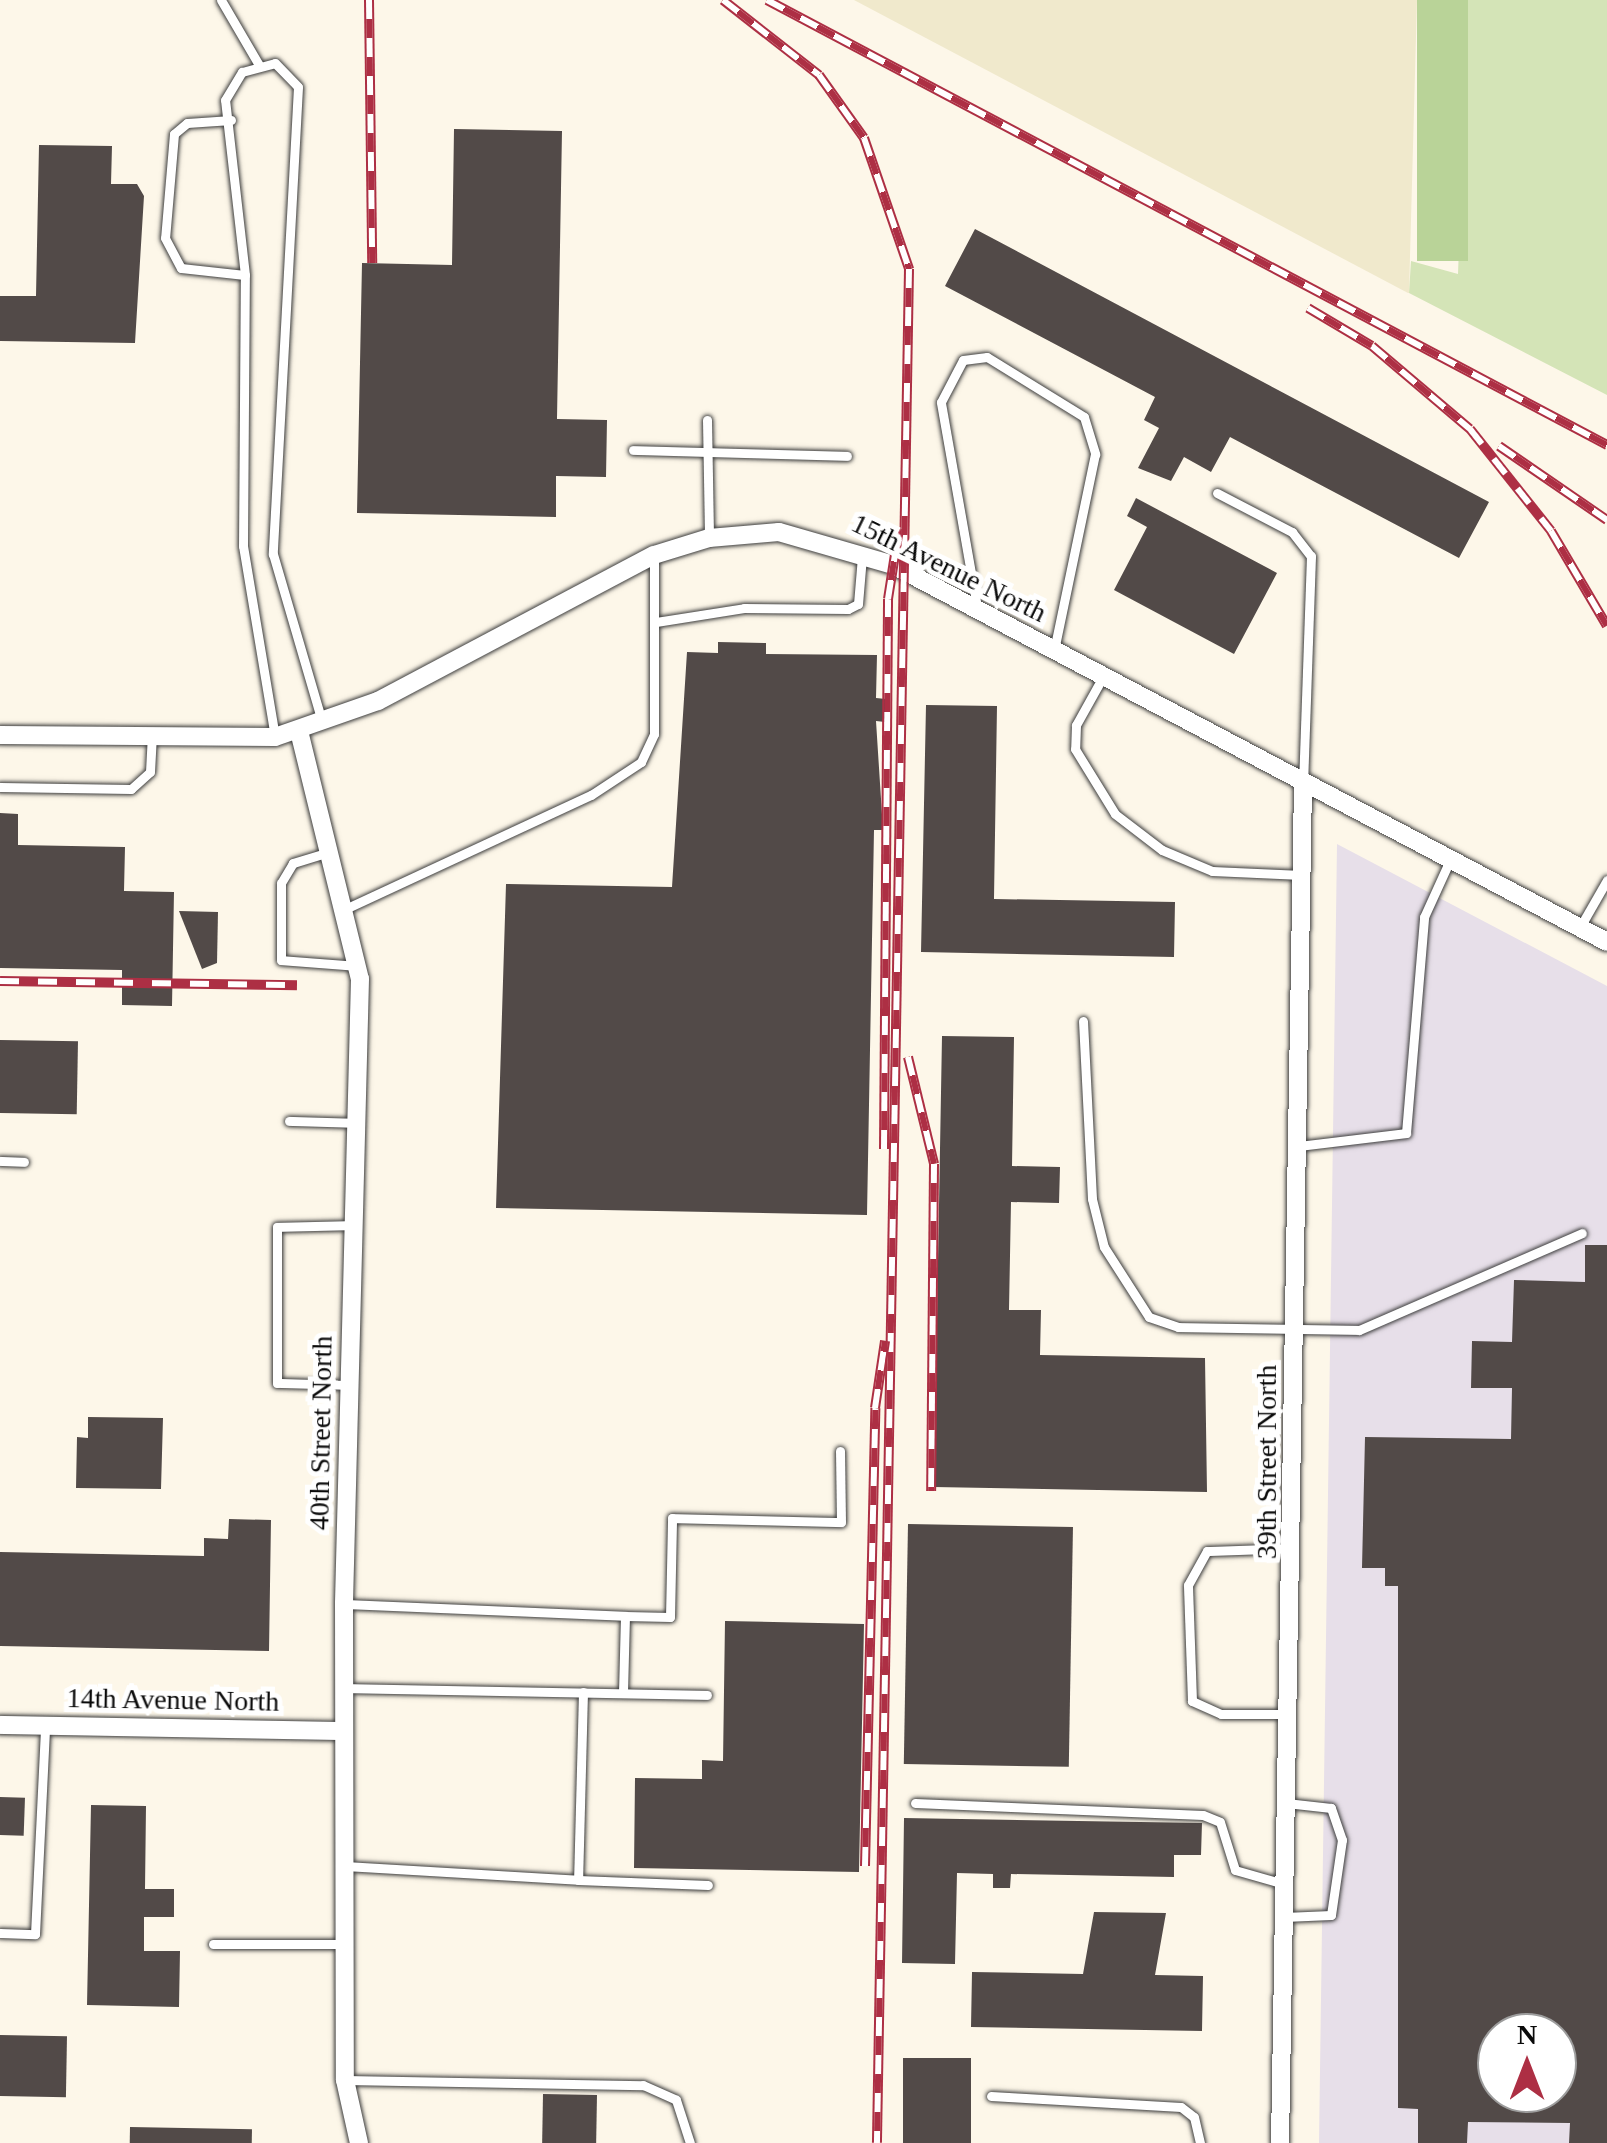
<!DOCTYPE html>
<html>
<head>
<meta charset="utf-8">
<style>
	body { margin:0 }
	#map { position:relative; width:1607px; height:2143px; overflow:hidden; background:#fdf7e9; font-family:Georgia,serif }
	div>[style] { position:absolute }
	.industrial>* { inset:0; background:#e7dfe9 }
	.farmland>* { inset:0; background:#f0e9cc }
	.green>* { inset:0; background:#d4e4b7 }
	.forest>* { inset:0; background:#b9d398; transform-origin:0 0 }
	.building>* { inset:0; background:#524a48; transform-origin:0 0 }
	.roads { filter:drop-shadow(0 0 2px #3d3d3d) drop-shadow(0 0 2px #3d3d3d) }
	.lane>* { height:9px; margin:-4.5px; padding:0 4.5px; transform-origin:4.5px; border-radius:4.5px; background:#fff }
	.street>* { height:18px; margin:-9px; padding:0 9px; transform-origin:9px; border-radius:9px; background:#fff }
	.rail>* { height:10px; margin-top:-5px; transform-origin:0; background:repeating-linear-gradient(90deg,#fff 0 19px,#ad2f44 0 38px); box-sizing:border-box; border-block:2px solid #ad2f44 }
	span { translate:-50% -50%; white-space:nowrap; text-align:center; line-height:1.15; -webkit-text-stroke:10px #fff; paint-order:stroke }
	.street-label { font-size:28px; color:#0a0a0a }
	.north { position:absolute; left:1477px; top:2013px; width:100px; height:100px; box-sizing:border-box; background:#fff; border:2px solid #9d9d9d; border-radius:50%; rotate:0deg; font-size:28px; font-weight:700; line-height:40px; text-align:center; color:#0a0a0a }
	.north::after { content:''; display:block; margin:auto; width:35px; height:45px; background:#ad2f44; clip-path:polygon(50% 0,100% 100%,50% 72%,0 100%) }
</style>
</head>
<body>
<div id="map">
	<div class="industrial">
		<div style="clip-path:polygon(evenodd,1337px 844px,1607px 986px,1607px 2143px,1319px 2143px,1337px 844px,1497px 2033px,1557px 2033px,1557px 2093px,1497px 2093px,1497px 2033px)"></div>
	</div>
	<div class="farmland">
		<div style="clip-path:polygon(854px 0,1417px 0,1409px 293px,1408px 293px)"></div>
	</div>
	<div class="green">
		<div style="clip-path:polygon(1468px 0,1607px 0,1607px 395px,1409px 293px,1411px 261px,1458px 274px)"></div>
	</div>
	<div class="forest">
		<div style="left:1417px;top:0;width:51px;height:261px"></div>
	</div>
	<div class="building">
		<div style="clip-path:polygon(454px 129px,562px 131px,557px 419px,607px 420px,606px 477px,556px 476px,556px 517px,357px 513px,362px 263px,452px 265px)"></div>
		<div style="clip-path:polygon(39px 145px,112px 146px,111px 184px,137px 184px,144px 196px,135px 343px,0 341px,0 296px,36px 296px)"></div>
		<div style="clip-path:polygon(975px 229px,1489px 502px,1459px 558px,1230px 437px,1211px 472px,1184px 457px,1171px 481px,1138px 468px,1159px 428px,1144px 420px,1155px 397px,945px 286px)"></div>
		<div style="clip-path:polygon(1136px 498px,1277px 573px,1234px 654px,1114px 590px,1147px 527px,1127px 516px)"></div>
		<div style="clip-path:polygon(718px 642px,766px 643px,766px 654px,877px 655px,876px 698px,886px 699px,885px 722px,876px 721px,883px 830px,874px 830px,867px 1215px,496px 1208px,506px 884px,672px 887px,687px 652px,718px 653px)"></div>
		<div style="clip-path:polygon(926px 705px,997px 706px,994px 899px,1175px 902px,1174px 957px,921px 952px)"></div>
		<div style="clip-path:polygon(0 813px,18px 814px,18px 845px,125px 847px,124px 891px,174px 892px,172px 1006px,122px 1005px,122px 970px,0 968px)"></div>
		<div style="clip-path:polygon(179px 911px,218px 912px,217px 963px,202px 969px)"></div>
		<div style="clip-path:polygon(942px 1036px,1014px 1037px,1012px 1166px,1060px 1167px,1059px 1203px,1011px 1202px,1009px 1310px,1041px 1310px,1040px 1355px,1205px 1358px,1207px 1492px,934px 1487px)"></div>
		<div style="left:0;top:1040px;width:78px;height:73px;rotate:1deg"></div>
		<div style="clip-path:polygon(evenodd,1585px 1245px,1607px 1245px,1607px 2143px,1569px 2143px,1570px 2123px,1468px 2122px,1467px 2143px,1418px 2143px,1418px 2109px,1398px 2108px,1398px 1586px,1385px 1586px,1385px 1568px,1362px 1568px,1365px 1437px,1511px 1439px,1512px 1388px,1471px 1388px,1472px 1341px,1512px 1342px,1514px 1280px,1585px 1282px,1585px 1245px,1497px 2033px,1557px 2033px,1557px 2093px,1497px 2093px,1497px 2033px)"></div>
		<div style="clip-path:polygon(88px 1417px,163px 1418px,161px 1489px,76px 1488px,77px 1437px,88px 1438px)"></div>
		<div style="clip-path:polygon(229px 1519px,271px 1520px,269px 1651px,0 1646px,0 1552px,204px 1556px,204px 1538px,228px 1539px)"></div>
		<div style="left:908px;top:1524px;width:165px;height:240px;rotate:1deg"></div>
		<div style="clip-path:polygon(725px 1621px,864px 1624px,859px 1872px,634px 1868px,635px 1778px,702px 1779px,702px 1760px,723px 1761px)"></div>
		<div style="left:0;top:1797px;width:25px;height:38px;rotate:2deg"></div>
		<div style="clip-path:polygon(91px 1805px,146px 1806px,145px 1889px,174px 1889px,174px 1917px,144px 1917px,144px 1951px,180px 1951px,179px 2007px,87px 2005px)"></div>
		<div style="clip-path:polygon(904px 1818px,1202px 1823px,1201px 1855px,1174px 1855px,1174px 1877px,1011px 1874px,1010px 1888px,993px 1888px,993px 1874px,957px 1873px,955px 1964px,902px 1963px)"></div>
		<div style="clip-path:polygon(1094px 1912px,1166px 1913px,1155px 1975px,1203px 1976px,1202px 2031px,971px 2027px,972px 1972px,1083px 1974px)"></div>
		<div style="left:0;top:2035px;width:67px;height:61px;rotate:1deg"></div>
		<div style="left:903px;top:2058px;width:68px;height:85px"></div>
		<div style="left:543px;top:2094px;width:54px;height:49px;rotate:1deg"></div>
		<div style="left:130px;top:2127px;width:122px;height:16px;rotate:1deg"></div>
	</div>
	<div class="roads">
		<div class="lane">
			<div style="left:221px;top:0;width:75px;rotate:59.7deg"></div>
			<div style="left:231px;top:120px;width:44px;rotate:176.1deg"></div>
			<div style="left:187px;top:123px;width:17px;rotate:140deg"></div>
			<div style="left:174px;top:134px;width:104px;rotate:94.9deg"></div>
			<div style="left:165px;top:238px;width:34px;rotate:62deg"></div>
			<div style="left:181px;top:268px;width:64px;rotate:6.2deg"></div>
			<div style="left:707px;top:420px;width:117px;rotate:89deg"></div>
			<div style="left:633px;top:450px;width:214px;rotate:1.6deg"></div>
			<div style="left:1217px;top:493px;width:85px;rotate:27.5deg"></div>
			<div style="left:1292px;top:532px;width:31px;rotate:52deg"></div>
			<div style="left:1311px;top:556px;width:226px;rotate:92deg"></div>
			<div style="left:977px;top:607px;width:208px;rotate:-100deg"></div>
			<div style="left:941px;top:402px;width:47px;rotate:-62.4deg"></div>
			<div style="left:963px;top:360px;width:24px;rotate:-7deg"></div>
			<div style="left:987px;top:357px;width:114px;rotate:31.7deg"></div>
			<div style="left:1084px;top:417px;width:39px;rotate:73deg"></div>
			<div style="left:1095px;top:454px;width:200px;rotate:101.8deg"></div>
			<div style="left:656px;top:622px;width:89px;rotate:-9deg"></div>
			<div style="left:744px;top:608px;width:104px;rotate:0.6deg"></div>
			<div style="left:848px;top:609px;width:11px;rotate:-27deg"></div>
			<div style="left:858px;top:604px;width:48px;rotate:-85.2deg"></div>
			<div style="left:1105px;top:673px;width:60px;rotate:119.1deg"></div>
			<div style="left:1076px;top:725px;width:24px;rotate:92deg"></div>
			<div style="left:1075px;top:749px;width:76px;rotate:58.4deg"></div>
			<div style="left:1115px;top:814px;width:59px;rotate:37.5deg"></div>
			<div style="left:1162px;top:850px;width:54px;rotate:22.8deg"></div>
			<div style="left:1212px;top:871px;width:90px;rotate:2.5deg"></div>
			<div style="left:275px;top:737px;width:194px;rotate:-99.5deg"></div>
			<div style="left:243px;top:546px;width:271px;rotate:-89.6deg"></div>
			<div style="left:245px;top:275px;width:176px;rotate:-96.5deg"></div>
			<div style="left:225px;top:100px;width:33px;rotate:-59deg"></div>
			<div style="left:242px;top:72px;width:34px;rotate:-15deg"></div>
			<div style="left:275px;top:63px;width:33px;rotate:46deg"></div>
			<div style="left:298px;top:87px;width:468px;rotate:93.1deg"></div>
			<div style="left:273px;top:554px;width:175px;rotate:73.7deg"></div>
			<div style="left:0;top:787px;width:131px;rotate:0.9deg"></div>
			<div style="left:131px;top:789px;width:25px;rotate:-42deg"></div>
			<div style="left:150px;top:772px;width:35px;rotate:-87deg"></div>
			<div style="left:329px;top:852px;width:38px;rotate:163deg"></div>
			<div style="left:293px;top:863px;width:23px;rotate:121deg"></div>
			<div style="left:281px;top:883px;width:77px;rotate:90deg"></div>
			<div style="left:281px;top:960px;width:76px;rotate:4.5deg"></div>
			<div style="left:343px;top:910px;width:273px;rotate:-24.9deg"></div>
			<div style="left:591px;top:795px;width:60px;rotate:-33.4deg"></div>
			<div style="left:641px;top:762px;width:31px;rotate:-65deg"></div>
			<div style="left:654px;top:734px;width:177px;rotate:-90deg"></div>
			<div style="left:1580px;top:927px;width:54px;rotate:-60.1deg"></div>
			<div style="left:1083px;top:1021px;width:178px;rotate:87.1deg"></div>
			<div style="left:1092px;top:1199px;width:49px;rotate:76deg"></div>
			<div style="left:1104px;top:1247px;width:83px;rotate:57.3deg"></div>
			<div style="left:1149px;top:1317px;width:31px;rotate:19deg"></div>
			<div style="left:1178px;top:1327px;width:181px;rotate:0.9deg"></div>
			<div style="left:1359px;top:1330px;width:243px;rotate:-23.5deg"></div>
			<div style="left:289px;top:1121px;width:67px;rotate:1.7deg"></div>
			<div style="left:1299px;top:1146px;width:108px;rotate:-6.9deg"></div>
			<div style="left:1406px;top:1133px;width:217px;rotate:-85.2deg"></div>
			<div style="left:1424px;top:917px;width:63px;rotate:-65.5deg"></div>
			<div style="left:0;top:1161px;width:24px;rotate:2deg"></div>
			<div style="left:349px;top:1385px;width:72px;rotate:-178.4deg"></div>
			<div style="left:277px;top:1383px;width:156px;rotate:-90deg"></div>
			<div style="left:277px;top:1227px;width:75px;rotate:-1.5deg"></div>
			<div style="left:344px;top:1604px;width:281px;rotate:2.4deg"></div>
			<div style="left:625px;top:1616px;width:77px;rotate:91.5deg"></div>
			<div style="left:625px;top:1616px;width:45px;rotate:1.3deg"></div>
			<div style="left:670px;top:1617px;width:99px;rotate:-88.8deg"></div>
			<div style="left:672px;top:1518px;width:169px;rotate:1.4deg"></div>
			<div style="left:841px;top:1522px;width:71px;rotate:-90.8deg"></div>
			<div style="left:345px;top:1688px;width:362px;rotate:1.1deg"></div>
			<div style="left:583px;top:1692px;width:188px;rotate:91.5deg"></div>
			<div style="left:578px;top:1880px;width:130px;rotate:2.2deg"></div>
			<div style="left:1286px;top:1714px;width:65px;rotate:180deg"></div>
			<div style="left:1221px;top:1714px;width:32px;rotate:-156deg"></div>
			<div style="left:1192px;top:1701px;width:116px;rotate:-92deg"></div>
			<div style="left:1188px;top:1585px;width:39px;rotate:-61deg"></div>
			<div style="left:1207px;top:1551px;width:84px;rotate:-2deg"></div>
			<div style="left:915px;top:1803px;width:288px;rotate:2.4deg"></div>
			<div style="left:1203px;top:1815px;width:18px;rotate:22deg"></div>
			<div style="left:1220px;top:1822px;width:50px;rotate:72.6deg"></div>
			<div style="left:1235px;top:1870px;width:51px;rotate:15.9deg"></div>
			<div style="left:345px;top:1866px;width:233px;rotate:3.4deg"></div>
			<div style="left:1284px;top:1917px;width:47px;rotate:-2.4deg"></div>
			<div style="left:1331px;top:1915px;width:76px;rotate:-81.7deg"></div>
			<div style="left:1342px;top:1840px;width:34px;rotate:-109deg"></div>
			<div style="left:1331px;top:1808px;width:45px;rotate:-173.7deg"></div>
			<div style="left:0;top:1933px;width:35px;rotate:2deg"></div>
			<div style="left:35px;top:1934px;width:208px;rotate:-87.2deg"></div>
			<div style="left:213px;top:1944px;width:132px"></div>
			<div style="left:345px;top:2080px;width:298px;rotate:1deg"></div>
			<div style="left:643px;top:2085px;width:36px;rotate:24deg"></div>
			<div style="left:676px;top:2100px;width:45px;rotate:72deg"></div>
			<div style="left:991px;top:2096px;width:190px;rotate:3.3deg"></div>
			<div style="left:1181px;top:2107px;width:16px;rotate:38deg"></div>
			<div style="left:1194px;top:2117px;width:27px;rotate:77deg"></div>
		</div>
		<div class="street">
			<div style="left:299px;top:731px;width:255px;rotate:76.2deg"></div>
			<div style="left:360px;top:979px;width:625px;rotate:91.47deg"></div>
			<div style="left:344px;top:1604px;width:476px;rotate:89.9deg"></div>
			<div style="left:345px;top:2080px;width:65px;rotate:77.5deg"></div>
			<div style="left:0;top:735px;width:275px;rotate:0.4deg"></div>
			<div style="left:275px;top:737px;width:109px;rotate:-19.3deg"></div>
			<div style="left:378px;top:701px;width:312px;rotate:-27.9deg"></div>
			<div style="left:654px;top:555px;width:58px;rotate:-17.2deg"></div>
			<div style="left:709px;top:538px;width:70px;rotate:-4.9deg"></div>
			<div style="left:779px;top:532px;width:119px;rotate:16.1deg"></div>
			<div style="left:893px;top:565px;width:807px;rotate:27.83deg"></div>
			<div style="left:0;top:1725px;width:344px;rotate:1deg"></div>
			<div style="left:1280px;top:2143px;width:1361px;rotate:-89.03deg"></div>
		</div>
	</div>
	<div class="rail">
		<div style="left:369px;top:0;width:263px;rotate:89.3deg"></div>
		<div style="left:723px;top:0;width:122px;rotate:38deg"></div>
		<div style="left:819px;top:75px;width:77px;rotate:54.5deg"></div>
		<div style="left:864px;top:138px;width:139px;rotate:71deg"></div>
		<div style="left:909px;top:269px;width:1874px;rotate:90.98deg"></div>
		<div style="left:767px;top:0;width:951px;rotate:27.91deg"></div>
		<div style="left:1308px;top:308px;width:74px;rotate:30.7deg"></div>
		<div style="left:1372px;top:346px;width:128px;rotate:40.3deg"></div>
		<div style="left:1470px;top:429px;width:130px;rotate:51.5deg"></div>
		<div style="left:1551px;top:531px;width:110px;rotate:59.5deg"></div>
		<div style="left:1499px;top:446px;width:131px;rotate:34.4deg"></div>
		<div style="left:0;top:981px;width:297px;rotate:0.8deg"></div>
		<div style="left:908px;top:1057px;width:110px;rotate:76.3deg"></div>
		<div style="left:934px;top:1164px;width:327px;rotate:90.5deg"></div>
		<div style="left:884px;top:1149px;width:550px;rotate:-89.58deg"></div>
		<div style="left:888px;top:599px;width:71px;rotate:-81.1deg"></div>
		<div style="left:865px;top:1866px;width:458px;rotate:-88.7deg"></div>
		<div style="left:875px;top:1408px;width:68px;rotate:-81.5deg"></div>
	</div>
	<div class="street-label">
		<span style="left:949px;top:568px;rotate:26deg">15th Avenue North</span>
		<span style="left:321px;top:1433px;rotate:-89deg">40th Street North</span>
		<span style="left:1267px;top:1462px;rotate:-90deg">39th Street North</span>
		<span style="left:173px;top:1700px;rotate:1deg">14th Avenue North</span>
	</div>
	<div class="north">N</div>
</div>
</body>
</html>
